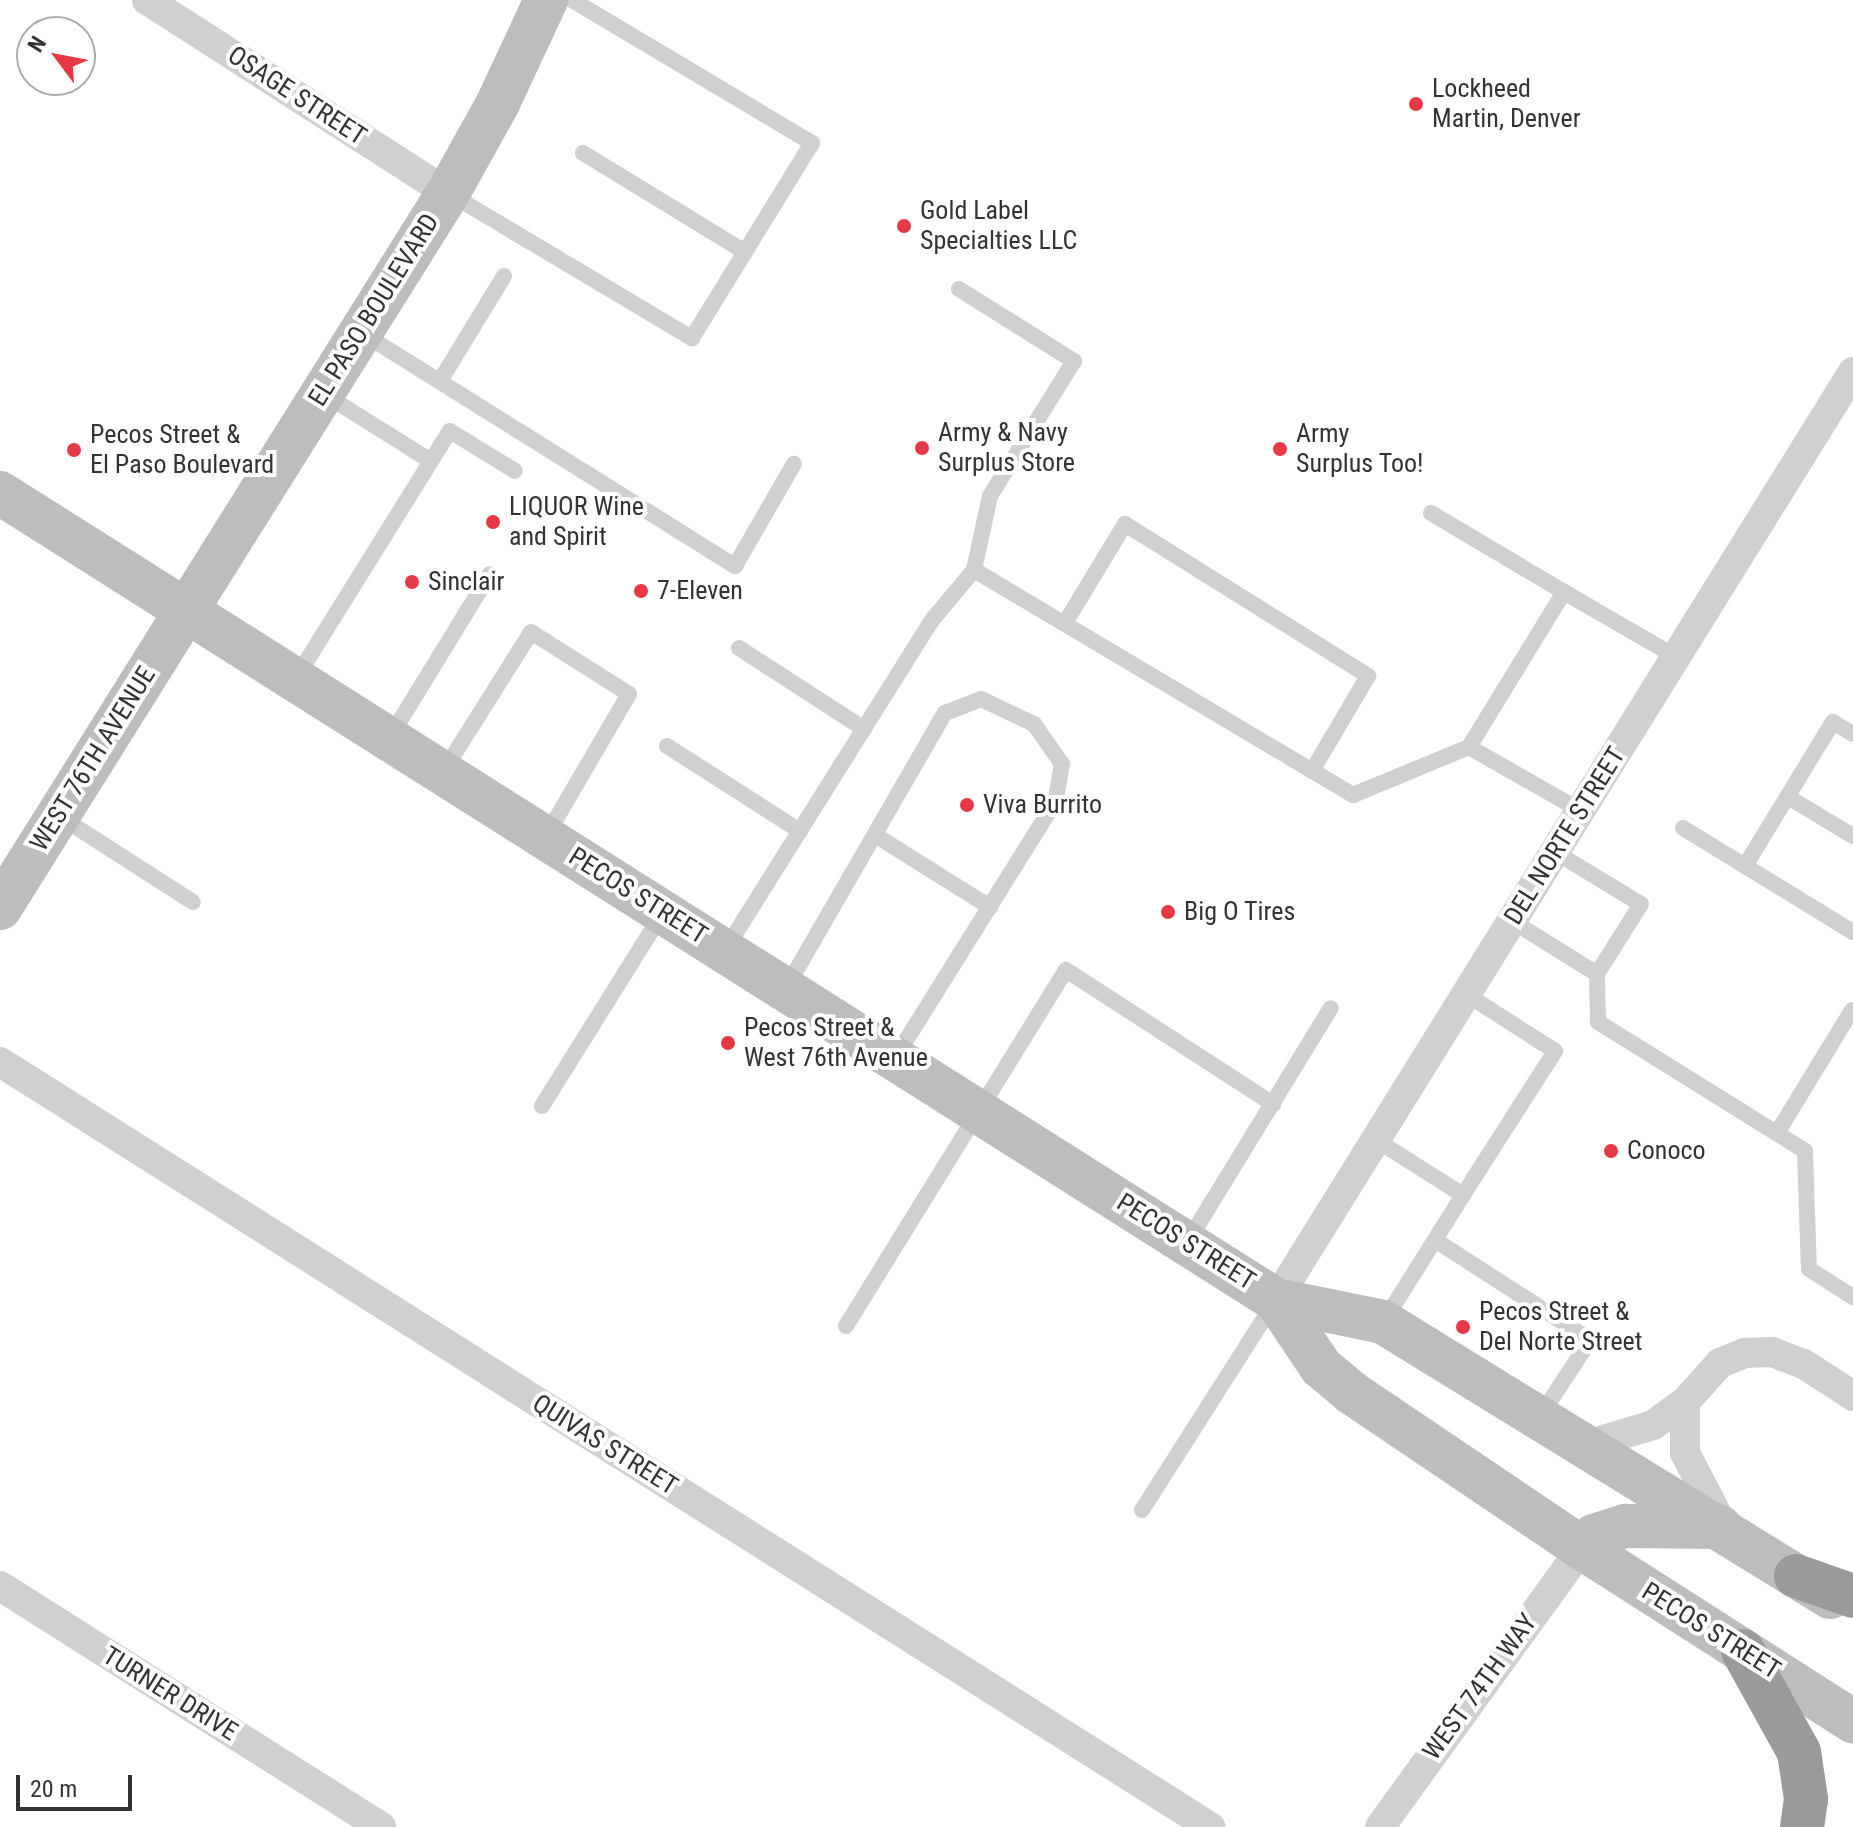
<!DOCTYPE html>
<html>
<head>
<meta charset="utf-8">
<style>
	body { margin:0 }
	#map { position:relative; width:1853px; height:1827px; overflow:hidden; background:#fff; font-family:"Roboto Condensed",sans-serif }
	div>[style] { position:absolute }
	.lane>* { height:16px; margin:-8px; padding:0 8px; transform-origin:8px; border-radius:8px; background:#d0d0d0 }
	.street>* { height:30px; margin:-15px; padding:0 15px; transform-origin:15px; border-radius:15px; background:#d0d0d0 }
	.secondary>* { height:44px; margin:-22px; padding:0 22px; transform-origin:22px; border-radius:22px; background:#bdbdbd }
	.highway>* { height:44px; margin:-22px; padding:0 22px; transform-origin:22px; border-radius:22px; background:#9a9a9a }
	.dots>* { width:22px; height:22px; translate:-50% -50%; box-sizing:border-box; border:4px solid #fff; border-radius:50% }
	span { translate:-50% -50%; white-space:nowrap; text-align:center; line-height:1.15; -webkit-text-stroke:8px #fff; paint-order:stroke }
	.poi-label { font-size:26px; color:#333 }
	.left { translate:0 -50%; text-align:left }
	.street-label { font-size:26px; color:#333 }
	.north { position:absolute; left:16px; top:16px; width:80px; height:80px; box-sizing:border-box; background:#fff; border:2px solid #adadad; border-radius:50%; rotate:302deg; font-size:22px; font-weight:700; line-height:32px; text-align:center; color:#333 }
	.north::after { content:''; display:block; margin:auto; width:28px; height:36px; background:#e63946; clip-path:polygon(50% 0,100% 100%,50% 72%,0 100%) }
	.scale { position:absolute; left:16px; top:1775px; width:116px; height:36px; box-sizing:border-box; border:4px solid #333; border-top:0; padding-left:10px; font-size:24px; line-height:28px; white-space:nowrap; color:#333; -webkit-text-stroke:6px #fff; paint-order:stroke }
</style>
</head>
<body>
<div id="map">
	<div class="lane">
		<div style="left:583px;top:153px;width:190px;rotate:31.4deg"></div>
		<div style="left:450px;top:194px;width:282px;rotate:30.8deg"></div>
		<div style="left:692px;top:338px;width:229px;rotate:-58.4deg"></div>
		<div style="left:812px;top:143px;width:279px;rotate:-149.2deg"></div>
		<div style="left:959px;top:289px;width:136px;rotate:32.1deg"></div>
		<div style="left:1074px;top:361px;width:159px;rotate:121.9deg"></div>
		<div style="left:990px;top:496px;width:76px;rotate:102.2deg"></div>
		<div style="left:362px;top:333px;width:440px;rotate:32deg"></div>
		<div style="left:735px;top:566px;width:118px;rotate:-60deg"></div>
		<div style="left:440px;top:381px;width:123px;rotate:-58.6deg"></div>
		<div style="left:324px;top:394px;width:126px;rotate:32.1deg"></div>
		<div style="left:1431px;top:513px;width:155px;rotate:30.7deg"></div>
		<div style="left:1065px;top:623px;width:116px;rotate:-58.8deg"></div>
		<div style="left:1125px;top:524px;width:287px;rotate:32deg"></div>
		<div style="left:1368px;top:676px;width:110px;rotate:120.5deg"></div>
		<div style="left:739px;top:648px;width:149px;rotate:32.9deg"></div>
		<div style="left:296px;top:678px;width:291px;rotate:-58.1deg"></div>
		<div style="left:450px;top:431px;width:76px;rotate:31.6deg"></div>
		<div style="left:390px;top:737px;width:191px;rotate:-58.5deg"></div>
		<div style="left:667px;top:746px;width:158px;rotate:32.6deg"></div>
		<div style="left:1469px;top:747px;width:182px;rotate:-58.5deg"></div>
		<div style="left:1564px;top:592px;width:129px;rotate:30.1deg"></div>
		<div style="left:443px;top:772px;width:165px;rotate:-57.8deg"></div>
		<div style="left:531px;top:632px;width:116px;rotate:32.3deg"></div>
		<div style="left:629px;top:694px;width:164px;rotate:120.3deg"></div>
		<div style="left:1788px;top:797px;width:76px;rotate:31deg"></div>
		<div style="left:59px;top:816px;width:159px;rotate:32.7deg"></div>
		<div style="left:1683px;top:828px;width:199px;rotate:31.5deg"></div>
		<div style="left:875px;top:835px;width:136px;rotate:32.1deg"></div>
		<div style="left:1555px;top:852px;width:100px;rotate:31.2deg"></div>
		<div style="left:1641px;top:904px;width:83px;rotate:122.2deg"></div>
		<div style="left:1745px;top:866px;width:169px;rotate:-58.6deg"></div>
		<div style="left:1833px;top:722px;width:23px;rotate:31deg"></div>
		<div style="left:1512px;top:921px;width:100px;rotate:31.9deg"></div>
		<div style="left:1597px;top:974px;width:48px;rotate:88.8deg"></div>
		<div style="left:1598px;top:1022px;width:244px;rotate:31.9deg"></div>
		<div style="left:1805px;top:1151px;width:118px;rotate:88.1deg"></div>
		<div style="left:1809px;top:1269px;width:52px;rotate:32.5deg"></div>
		<div style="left:725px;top:950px;width:391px;rotate:-57.9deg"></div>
		<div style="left:933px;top:619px;width:64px;rotate:-50.1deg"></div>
		<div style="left:974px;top:570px;width:441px;rotate:30.7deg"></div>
		<div style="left:1353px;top:795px;width:126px;rotate:-22.5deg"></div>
		<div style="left:1469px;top:747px;width:129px;rotate:29.7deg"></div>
		<div style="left:786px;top:988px;width:318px;rotate:-60deg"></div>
		<div style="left:945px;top:713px;width:39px;rotate:-21deg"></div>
		<div style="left:981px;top:699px;width:59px;rotate:25.3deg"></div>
		<div style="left:1034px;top:724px;width:49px;rotate:55deg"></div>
		<div style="left:1062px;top:764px;width:39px;rotate:100deg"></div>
		<div style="left:1055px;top:802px;width:302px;rotate:122deg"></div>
		<div style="left:542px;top:1106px;width:226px;rotate:-58deg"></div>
		<div style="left:1777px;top:1133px;width:144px;rotate:-58.6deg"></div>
		<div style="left:1376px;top:1140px;width:103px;rotate:32.3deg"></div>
		<div style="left:1463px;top:1195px;width:149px;rotate:122.1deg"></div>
		<div style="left:1463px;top:1195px;width:171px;rotate:-57.4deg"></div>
		<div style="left:1555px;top:1051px;width:106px;rotate:-147.4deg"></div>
		<div style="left:1435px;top:1240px;width:184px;rotate:32.8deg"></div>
		<div style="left:1590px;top:1340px;width:90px;rotate:123.2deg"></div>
		<div style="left:1188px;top:1241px;width:273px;rotate:-58.5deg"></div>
		<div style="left:846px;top:1326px;width:418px;rotate:-58.3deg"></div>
		<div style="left:1066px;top:970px;width:247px;rotate:32.9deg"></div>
		<div style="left:1142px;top:1510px;width:244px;rotate:-57.5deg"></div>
	</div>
	<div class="street">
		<div style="left:147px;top:0;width:358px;rotate:32.7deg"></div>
		<div style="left:0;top:1062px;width:1432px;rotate:32.3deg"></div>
		<div style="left:1276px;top:1300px;width:1093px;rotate:-58.13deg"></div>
		<div style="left:1685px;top:1402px;width:51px;rotate:90deg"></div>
		<div style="left:1685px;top:1453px;width:82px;rotate:62.5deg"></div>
		<div style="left:1586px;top:1445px;width:70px;rotate:-16.6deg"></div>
		<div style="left:1653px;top:1425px;width:39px;rotate:-36deg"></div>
		<div style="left:1685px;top:1402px;width:52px;rotate:-48.1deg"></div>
		<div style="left:1720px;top:1363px;width:27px;rotate:-22deg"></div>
		<div style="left:1745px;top:1353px;width:27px;rotate:-2deg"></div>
		<div style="left:1772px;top:1352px;width:34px;rotate:21deg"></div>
		<div style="left:1804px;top:1364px;width:59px;rotate:33.1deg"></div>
		<div style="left:0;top:1586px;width:451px;rotate:32.3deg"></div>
		<div style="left:1380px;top:1827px;width:344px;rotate:-54.1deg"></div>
	</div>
	<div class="secondary">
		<div style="left:0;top:493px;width:1510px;rotate:32.31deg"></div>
		<div style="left:1276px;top:1300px;width:81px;rotate:56.1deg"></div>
		<div style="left:1321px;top:1367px;width:40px;rotate:40deg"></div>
		<div style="left:1352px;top:1393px;width:277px;rotate:34deg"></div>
		<div style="left:1582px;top:1548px;width:322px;rotate:32.6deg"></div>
		<div style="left:0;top:908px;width:844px;rotate:-57.93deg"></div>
		<div style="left:448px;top:193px;width:103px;rotate:-60.9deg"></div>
		<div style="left:498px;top:103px;width:114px;rotate:-65deg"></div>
		<div style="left:1276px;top:1300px;width:109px;rotate:11.6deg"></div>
		<div style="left:1383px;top:1322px;width:525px;rotate:31.6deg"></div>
		<div style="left:1582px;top:1548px;width:17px;rotate:-45deg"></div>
		<div style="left:1594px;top:1536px;width:33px;rotate:-18deg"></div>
		<div style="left:1625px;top:1526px;width:95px;rotate:0.6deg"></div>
	</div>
	<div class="highway">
		<div style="left:1796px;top:1576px;width:60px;rotate:19.3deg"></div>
		<div style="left:1743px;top:1651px;width:115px;rotate:61deg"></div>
		<div style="left:1799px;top:1752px;width:48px;rotate:81.5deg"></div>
		<div style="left:1806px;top:1799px;width:28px;rotate:98deg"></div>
	</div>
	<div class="dots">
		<div style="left:1416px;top:104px;background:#e63946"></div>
		<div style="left:904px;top:226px;background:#e63946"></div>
		<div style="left:922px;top:448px;background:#e63946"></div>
		<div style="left:1280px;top:449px;background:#e63946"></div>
		<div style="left:74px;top:450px;background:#e63946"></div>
		<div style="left:493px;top:522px;background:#e63946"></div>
		<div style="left:412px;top:582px;background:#e63946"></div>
		<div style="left:641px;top:591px;background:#e63946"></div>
		<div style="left:967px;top:805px;background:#e63946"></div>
		<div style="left:1168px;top:912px;background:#e63946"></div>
		<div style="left:728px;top:1043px;background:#e63946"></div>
		<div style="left:1611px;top:1151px;background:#e63946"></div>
		<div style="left:1463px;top:1327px;background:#e63946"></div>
	</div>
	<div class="poi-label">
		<span class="left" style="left:1432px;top:104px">Lockheed<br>Martin, Denver</span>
		<span class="left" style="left:920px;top:226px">Gold Label<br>Specialties LLC</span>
		<span class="left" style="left:938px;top:448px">Army &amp; Navy<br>Surplus Store</span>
		<span class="left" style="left:1296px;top:449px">Army<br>Surplus Too!</span>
		<span class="left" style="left:90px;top:450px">Pecos Street &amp;<br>El Paso Boulevard</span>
		<span class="left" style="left:509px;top:522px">LIQUOR Wine<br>and Spirit</span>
		<span class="left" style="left:428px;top:582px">Sinclair</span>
		<span class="left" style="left:657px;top:591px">7-Eleven</span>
		<span class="left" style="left:983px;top:805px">Viva Burrito</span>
		<span class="left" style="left:1184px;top:912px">Big O Tires</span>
		<span class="left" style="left:744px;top:1043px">Pecos Street &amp;<br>West 76th Avenue</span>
		<span class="left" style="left:1627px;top:1151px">Conoco</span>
		<span class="left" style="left:1479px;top:1327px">Pecos Street &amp;<br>Del Norte Street</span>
	</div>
	<div class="street-label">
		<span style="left:297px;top:96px;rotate:33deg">OSAGE STREET</span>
		<span style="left:374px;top:310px;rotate:-58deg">EL PASO BOULEVARD</span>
		<span style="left:93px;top:759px;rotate:-58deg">WEST 76TH AVENUE</span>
		<span style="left:1565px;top:836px;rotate:-58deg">DEL NORTE STREET</span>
		<span style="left:638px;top:896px;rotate:32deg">PECOS STREET</span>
		<span style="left:1186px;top:1242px;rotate:32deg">PECOS STREET</span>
		<span style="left:605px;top:1445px;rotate:32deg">QUIVAS STREET</span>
		<span style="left:1711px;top:1631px;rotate:32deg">PECOS STREET</span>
		<span style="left:1480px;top:1687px;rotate:-54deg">WEST 74TH WAY</span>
		<span style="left:170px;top:1694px;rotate:32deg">TURNER DRIVE</span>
	</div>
	<div class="north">N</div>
	<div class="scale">20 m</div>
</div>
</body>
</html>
